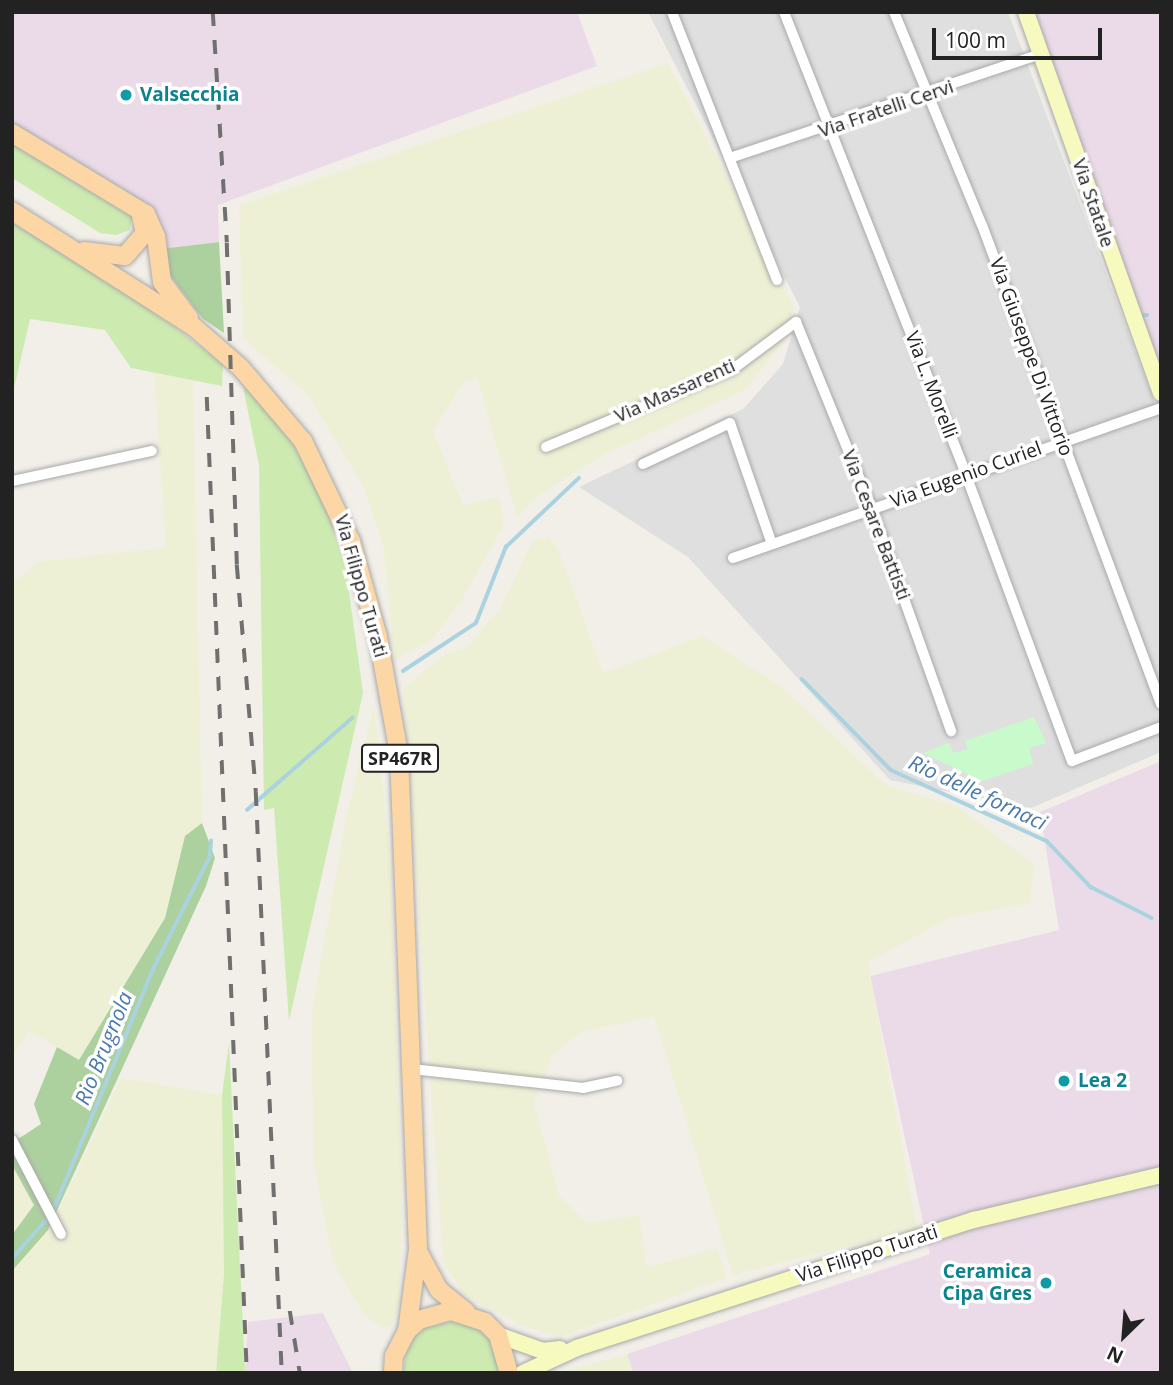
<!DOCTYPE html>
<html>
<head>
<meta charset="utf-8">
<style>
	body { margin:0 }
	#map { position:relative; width:1173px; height:1385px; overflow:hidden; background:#f2efe9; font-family:"Open Sans",sans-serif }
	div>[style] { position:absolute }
	.residential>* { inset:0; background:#e0dfdf }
	.industrial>* { inset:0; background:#ebdbe8 }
	.farmland>* { inset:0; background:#eef0d5 }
	.grass>* { inset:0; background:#cdebb0 }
	.forest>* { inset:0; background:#add19e }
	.park>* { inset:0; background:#c8facc }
	.stream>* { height:3.5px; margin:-1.75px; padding:0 1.75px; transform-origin:1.75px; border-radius:1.75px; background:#aad3df }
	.roads { filter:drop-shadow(0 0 2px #a9a9a9) drop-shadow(0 0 2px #a9a9a9) }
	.street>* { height:10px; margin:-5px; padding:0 5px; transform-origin:5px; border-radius:5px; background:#fff }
	.secondary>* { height:16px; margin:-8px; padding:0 8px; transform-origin:8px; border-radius:8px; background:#f7fabf }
	.primary>* { height:18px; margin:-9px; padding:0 9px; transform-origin:9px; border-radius:9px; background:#fcd6a4 }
	.rail>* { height:3.5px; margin-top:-1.75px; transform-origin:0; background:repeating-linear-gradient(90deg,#707070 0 14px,transparent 0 28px) }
	.dots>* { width:19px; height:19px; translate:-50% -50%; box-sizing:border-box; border:4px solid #fff; border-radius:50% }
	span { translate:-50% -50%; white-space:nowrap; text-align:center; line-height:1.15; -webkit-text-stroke:7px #fff; paint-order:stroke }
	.shield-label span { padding:2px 5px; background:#fff; border:2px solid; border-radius:5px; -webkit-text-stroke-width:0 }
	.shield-label { font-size:18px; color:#222; font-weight:700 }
	.culture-label { font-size:19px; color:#0d838f; font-weight:700 }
	.left { translate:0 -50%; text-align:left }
	.right { translate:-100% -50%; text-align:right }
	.street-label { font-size:19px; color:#222 }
	.water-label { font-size:21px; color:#4a7aab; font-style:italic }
	.frame { position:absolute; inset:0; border:14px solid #222; pointer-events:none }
	.north { position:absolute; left:1089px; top:1301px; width:70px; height:70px; -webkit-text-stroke:5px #fff; paint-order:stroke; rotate:205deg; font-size:19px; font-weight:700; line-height:28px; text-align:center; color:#222 }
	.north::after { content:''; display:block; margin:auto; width:24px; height:32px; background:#222; clip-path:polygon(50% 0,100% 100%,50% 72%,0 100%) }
	.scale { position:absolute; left:932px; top:28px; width:170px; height:32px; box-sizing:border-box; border:4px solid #222; border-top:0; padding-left:9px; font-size:21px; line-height:24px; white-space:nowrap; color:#222; -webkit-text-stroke:5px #fff; paint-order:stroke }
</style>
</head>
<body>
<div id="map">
	<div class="residential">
		<div style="clip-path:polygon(648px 12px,1008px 12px,1161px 420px,1161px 752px,1031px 808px,890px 780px,688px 557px,579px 487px,743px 409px,783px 364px,800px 307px)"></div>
	</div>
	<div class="industrial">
		<div style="clip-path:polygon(12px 12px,577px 12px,597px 66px,218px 205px,219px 242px,161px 249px,158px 225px,12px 127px)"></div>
		<div style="clip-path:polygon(1021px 12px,1161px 12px,1161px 386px)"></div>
		<div style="clip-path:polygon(1161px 761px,1161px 1373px,633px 1373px,627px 1354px,930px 1254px,870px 976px,1059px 930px,1040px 812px)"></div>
		<div style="clip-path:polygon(323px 1313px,353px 1373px,245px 1373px,248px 1322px)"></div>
	</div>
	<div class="farmland">
		<div style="clip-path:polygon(668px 63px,794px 308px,783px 343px,745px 390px,603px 455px,536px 497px,517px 517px,477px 378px,464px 381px,433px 431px,463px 505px,499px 497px,504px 525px,463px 598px,432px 640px,394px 660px,384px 550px,363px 486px,309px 396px,243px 338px,239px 205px)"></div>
		<div style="clip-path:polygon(154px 373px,193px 380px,202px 823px,185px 836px,165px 918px,79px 1060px,29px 1031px,12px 1056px,12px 583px,38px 562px,166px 547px)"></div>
		<div style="clip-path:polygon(549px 536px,560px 553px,603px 673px,703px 636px,783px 688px,886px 785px,958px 807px,1034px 864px,1030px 903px,949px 918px,868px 962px,917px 1229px,733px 1275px,654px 1016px,581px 1032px,552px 1056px,534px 1103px,559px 1195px,587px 1223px,639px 1215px,647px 1267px,717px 1248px,727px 1278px,560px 1337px,521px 1325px,465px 1295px,443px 1263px,403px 688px,444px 655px,467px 647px,500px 609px,532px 542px)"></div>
		<div style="clip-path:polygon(374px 705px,391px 865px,402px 1208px,399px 1301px,393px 1325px,383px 1328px,365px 1316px,333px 1263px,313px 1160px,312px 1011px,346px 818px)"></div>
		<div style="clip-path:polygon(121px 1078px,222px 1095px,224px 1274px,216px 1373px,12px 1373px,12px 1165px,49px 1230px)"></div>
		<div style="clip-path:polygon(627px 1354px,633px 1373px,560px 1373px)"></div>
	</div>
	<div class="grass">
		<div style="clip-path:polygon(12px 143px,132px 217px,130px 230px,116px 235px,100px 233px,12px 178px)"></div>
		<div style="clip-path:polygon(12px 223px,52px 243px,183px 333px,223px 365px,222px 386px,131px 368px,105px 330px,30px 319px,12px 397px)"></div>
		<div style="clip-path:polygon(243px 387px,253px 393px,293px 444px,324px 499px,346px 570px,363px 693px,289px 1021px,274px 808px,264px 810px,259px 465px)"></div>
		<div style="clip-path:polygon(229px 1043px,245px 1367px,245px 1373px,216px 1373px,224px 1274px,222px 1095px)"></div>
		<div style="clip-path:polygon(459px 1320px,488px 1335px,497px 1349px,500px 1373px,404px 1373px,406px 1351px,414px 1337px,427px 1327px)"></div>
	</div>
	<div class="forest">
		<div style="clip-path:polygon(219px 242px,224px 333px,203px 319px,164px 267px,161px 249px)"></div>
		<div style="clip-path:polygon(202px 823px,215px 858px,206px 886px,48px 1230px,12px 1271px,12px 1235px,34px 1205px,12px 1165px,12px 1143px,41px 1124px,34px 1104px,57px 1047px,79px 1060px,165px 918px,185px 836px)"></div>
	</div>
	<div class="park">
		<div style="clip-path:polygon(1034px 717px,1046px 743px,1029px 748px,1033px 764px,982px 781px,923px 753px,948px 743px,953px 753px,968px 749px,965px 741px)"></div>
	</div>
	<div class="stream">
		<div style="left:1144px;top:315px;width:3px"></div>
		<div style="left:403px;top:671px;width:87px;rotate:-33.3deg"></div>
		<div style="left:476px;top:623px;width:82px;rotate:-68.5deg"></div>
		<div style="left:506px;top:547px;width:100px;rotate:-43.4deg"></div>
		<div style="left:802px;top:679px;width:127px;rotate:45.6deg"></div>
		<div style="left:891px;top:770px;width:171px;rotate:24.5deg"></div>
		<div style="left:1047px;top:841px;width:64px;rotate:46.3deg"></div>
		<div style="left:1091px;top:887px;width:68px;rotate:26.9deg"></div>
		<div style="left:247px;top:810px;width:140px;rotate:-41.2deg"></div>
		<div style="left:53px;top:1211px;width:266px;rotate:-67.5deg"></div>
		<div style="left:155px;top:965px;width:122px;rotate:-63.2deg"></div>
		<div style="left:210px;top:856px;width:15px;rotate:-86deg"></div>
		<div style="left:12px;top:1259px;width:56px;rotate:-48.6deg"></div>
	</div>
	<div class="roads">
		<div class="street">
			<div style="left:672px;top:12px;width:288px;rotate:68.6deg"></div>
			<div style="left:784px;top:12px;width:497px;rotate:68.5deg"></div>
			<div style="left:966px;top:475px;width:305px;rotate:69.7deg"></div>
			<div style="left:1072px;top:761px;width:95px;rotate:-20.9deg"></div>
			<div style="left:894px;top:12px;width:230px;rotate:67.6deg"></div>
			<div style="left:982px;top:225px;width:511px;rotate:69.51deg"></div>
			<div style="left:730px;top:158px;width:328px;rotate:-18.5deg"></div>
			<div style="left:546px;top:447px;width:203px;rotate:-22.6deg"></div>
			<div style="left:733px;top:369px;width:79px;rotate:-36.7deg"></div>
			<div style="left:796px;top:322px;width:202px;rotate:67.9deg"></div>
			<div style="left:872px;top:509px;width:236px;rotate:70.4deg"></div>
			<div style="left:643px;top:464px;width:96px;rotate:-25.2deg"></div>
			<div style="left:730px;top:423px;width:128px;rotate:70.9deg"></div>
			<div style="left:12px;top:481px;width:143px;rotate:-12.1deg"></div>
			<div style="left:733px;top:558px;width:454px;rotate:-19.3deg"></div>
			<div style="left:412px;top:1069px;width:172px;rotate:6.3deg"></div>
			<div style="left:583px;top:1088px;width:35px;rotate:-12deg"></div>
			<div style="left:12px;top:1140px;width:106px;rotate:62.5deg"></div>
		</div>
		<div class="secondary">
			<div style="left:1026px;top:12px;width:404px;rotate:70.5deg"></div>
			<div style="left:498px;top:1335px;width:48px;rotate:19.6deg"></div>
			<div style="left:543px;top:1351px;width:17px;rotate:-7deg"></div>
			<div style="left:523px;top:1373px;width:60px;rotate:-24.8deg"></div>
			<div style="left:577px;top:1348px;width:417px;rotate:-17.9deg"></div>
			<div style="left:974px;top:1220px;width:192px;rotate:-13.5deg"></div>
		</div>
		<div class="primary">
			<div style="left:12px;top:133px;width:157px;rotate:31.2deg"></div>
			<div style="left:146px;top:214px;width:24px;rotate:66deg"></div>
			<div style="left:156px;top:236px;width:46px;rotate:82.6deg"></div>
			<div style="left:162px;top:282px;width:45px;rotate:53.1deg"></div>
			<div style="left:12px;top:211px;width:216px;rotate:32.5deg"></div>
			<div style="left:194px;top:327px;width:62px;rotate:41.1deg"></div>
			<div style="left:241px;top:368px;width:96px;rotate:49.7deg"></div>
			<div style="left:303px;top:441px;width:111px;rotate:64.4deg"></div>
			<div style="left:351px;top:541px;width:100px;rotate:74.3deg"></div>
			<div style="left:378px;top:637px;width:119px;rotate:79.8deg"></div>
			<div style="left:399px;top:754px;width:495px;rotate:87.8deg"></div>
			<div style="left:418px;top:1249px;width:83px;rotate:97.6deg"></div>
			<div style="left:84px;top:251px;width:41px;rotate:7deg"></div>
			<div style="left:125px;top:256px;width:30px;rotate:-49deg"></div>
			<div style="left:145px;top:233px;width:18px;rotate:-103deg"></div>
			<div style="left:419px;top:1253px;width:42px;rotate:61.6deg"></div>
			<div style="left:439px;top:1290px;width:35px;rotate:39deg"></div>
			<div style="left:393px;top:1373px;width:17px;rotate:-87deg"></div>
			<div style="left:394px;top:1356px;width:28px;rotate:-63deg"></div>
			<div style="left:407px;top:1331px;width:16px;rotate:-43deg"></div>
			<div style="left:419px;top:1320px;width:33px;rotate:-16deg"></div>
			<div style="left:451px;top:1311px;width:36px;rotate:18deg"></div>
			<div style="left:485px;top:1322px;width:18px;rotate:45deg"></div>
			<div style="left:498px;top:1335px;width:40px;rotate:74deg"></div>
		</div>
	</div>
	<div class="rail">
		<div style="left:213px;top:12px;width:231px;rotate:86.5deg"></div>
		<div style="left:227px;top:243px;width:322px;rotate:88.2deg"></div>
		<div style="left:237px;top:565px;width:228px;rotate:85.2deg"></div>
		<div style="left:256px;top:792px;width:582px;rotate:87.44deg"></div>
		<div style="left:207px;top:397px;width:977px;rotate:87.65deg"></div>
		<div style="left:290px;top:1311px;width:63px;rotate:80.8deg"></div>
	</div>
	<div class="dots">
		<div style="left:126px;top:95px;background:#0f9aa8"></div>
		<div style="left:1064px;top:1081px;background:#0f9aa8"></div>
		<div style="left:1046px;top:1283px;background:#0f9aa8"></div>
	</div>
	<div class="shield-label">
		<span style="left:400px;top:758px">SP467R</span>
	</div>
	<div class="culture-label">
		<span class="left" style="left:140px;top:95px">Valsecchia</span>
		<span class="left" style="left:1078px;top:1081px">Lea 2</span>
		<span class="right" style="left:1032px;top:1283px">Ceramica<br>Cipa Gres</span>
	</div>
	<div class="street-label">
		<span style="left:886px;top:109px;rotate:-19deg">Via Fratelli Cervi</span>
		<span style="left:1093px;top:203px;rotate:71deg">Via Statale</span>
		<span style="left:1031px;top:357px;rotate:70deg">Via Giuseppe Di Vittorio</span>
		<span style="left:931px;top:385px;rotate:69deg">Via L. Morelli</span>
		<span style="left:675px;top:391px;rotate:-24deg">Via Massarenti</span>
		<span style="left:966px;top:475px;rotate:-20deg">Via Eugenio Curiel</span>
		<span style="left:876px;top:525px;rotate:69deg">Via Cesare Battisti</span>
		<span style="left:361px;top:586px;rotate:74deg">Via Filippo Turati</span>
		<span style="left:867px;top:1254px;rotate:-18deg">Via Filippo Turati</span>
	</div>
	<div class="water-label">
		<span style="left:978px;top:792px;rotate:25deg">Rio delle fornaci</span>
		<span style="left:103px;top:1048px;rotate:-68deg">Rio Brugnola</span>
	</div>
	<div class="frame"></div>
	<div class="north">N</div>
	<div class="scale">100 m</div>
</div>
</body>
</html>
